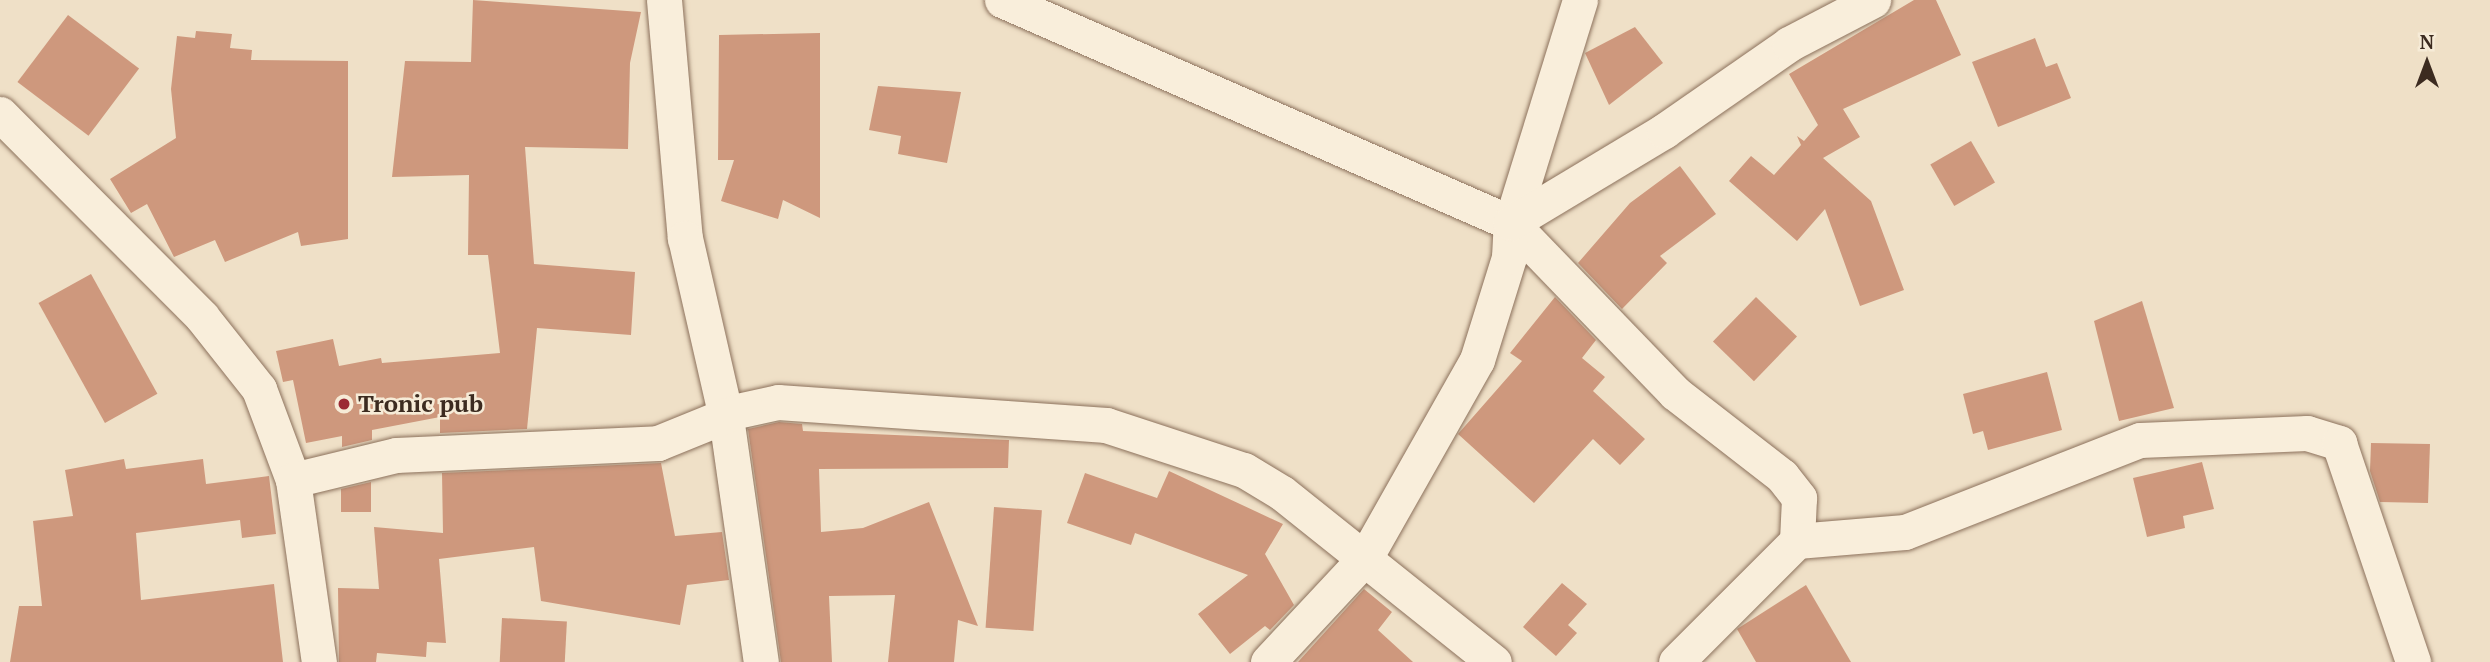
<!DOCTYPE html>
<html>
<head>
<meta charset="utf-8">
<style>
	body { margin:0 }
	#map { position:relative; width:2490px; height:662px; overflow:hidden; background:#efe0c7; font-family:"PT Serif",serif }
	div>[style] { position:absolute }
	.building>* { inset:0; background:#ce987d; transform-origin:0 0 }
	.roads { filter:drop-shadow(0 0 2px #8c715c) drop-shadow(0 0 2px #8c715c) }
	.street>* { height:35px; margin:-17.5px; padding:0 17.5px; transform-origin:17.5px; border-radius:17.5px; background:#f9eedb }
	.dots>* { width:19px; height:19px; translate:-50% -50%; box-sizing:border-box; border:4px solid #f6ebd7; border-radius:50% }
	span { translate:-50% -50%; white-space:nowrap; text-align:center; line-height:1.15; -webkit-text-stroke:5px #f6ebd7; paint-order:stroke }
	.poi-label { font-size:24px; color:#3c2b20; font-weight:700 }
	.left { translate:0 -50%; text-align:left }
	.north { position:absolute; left:2392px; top:28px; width:70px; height:70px; -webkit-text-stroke:5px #f6ebd7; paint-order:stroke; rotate:0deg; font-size:19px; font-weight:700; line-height:28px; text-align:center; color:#3c2b20 }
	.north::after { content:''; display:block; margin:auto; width:24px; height:32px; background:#3c2b20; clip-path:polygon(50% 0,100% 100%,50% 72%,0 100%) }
</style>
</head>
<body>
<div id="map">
	<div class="building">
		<div style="clip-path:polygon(473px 0,641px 12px,630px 63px,628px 149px,525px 147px,534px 264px,635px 272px,631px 335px,537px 328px,527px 429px,440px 433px,440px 417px,372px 430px,372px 440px,342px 447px,342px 436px,306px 443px,293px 380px,283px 382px,276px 351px,333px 339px,339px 366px,381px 358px,382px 363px,500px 353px,488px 255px,468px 255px,469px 175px,392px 177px,405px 61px,471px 62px)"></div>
		<div style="clip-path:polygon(1914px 0,1936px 0,1961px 55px,1843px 109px,1860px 137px,1823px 158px,1871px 201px,1904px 290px,1860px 306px,1825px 209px,1797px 241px,1729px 181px,1751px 156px,1774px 175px,1801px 145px,1797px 136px,1804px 141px,1818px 125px,1789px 74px)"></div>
		<div style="left:68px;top:15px;width:89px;height:84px;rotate:37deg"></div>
		<div style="clip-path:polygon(1635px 27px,1663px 63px,1609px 105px,1585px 53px)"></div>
		<div style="clip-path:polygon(196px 31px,232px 34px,230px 48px,252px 50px,251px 60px,348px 61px,348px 239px,301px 246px,298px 232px,225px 262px,215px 240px,174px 257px,147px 204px,131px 213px,110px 179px,176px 138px,171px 89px,177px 36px,195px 38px)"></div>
		<div style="clip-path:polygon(820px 33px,820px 218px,783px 200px,778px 219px,721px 201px,734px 160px,718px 160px,719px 35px)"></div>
		<div style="clip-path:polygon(2035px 38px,2046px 67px,2057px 63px,2071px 98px,1998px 127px,1972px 62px)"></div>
		<div style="clip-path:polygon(878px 86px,961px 92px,947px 163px,898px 154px,901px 136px,869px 130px)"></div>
		<div style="left:1971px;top:141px;width:48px;height:47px;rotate:60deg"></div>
		<div style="clip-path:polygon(1680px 166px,1716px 214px,1660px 256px,1667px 263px,1622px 309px,1578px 263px,1630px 203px)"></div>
		<div style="left:91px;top:274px;width:137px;height:60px;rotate:61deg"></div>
		<div style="clip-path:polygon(1555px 297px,1596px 340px,1582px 358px,1605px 377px,1593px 391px,1645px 439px,1620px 465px,1593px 439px,1534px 503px,1458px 434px,1522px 361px,1510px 353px)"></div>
		<div style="left:1756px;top:297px;width:57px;height:62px;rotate:44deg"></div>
		<div style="clip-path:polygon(2142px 301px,2174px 408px,2119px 421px,2094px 321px)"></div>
		<div style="clip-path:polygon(2047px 372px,2062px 430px,1988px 450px,1983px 431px,1973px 434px,1963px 394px)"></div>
		<div style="clip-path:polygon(779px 422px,802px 424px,803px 431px,1009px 440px,1008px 468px,819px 469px,821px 532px,863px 528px,929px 502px,978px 626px,958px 620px,954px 662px,888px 662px,895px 595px,829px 596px,832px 662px,781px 662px,748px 429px)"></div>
		<div style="clip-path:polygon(2371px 443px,2430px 444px,2428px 503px,2380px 502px,2370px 471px)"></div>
		<div style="clip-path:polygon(124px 459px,126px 469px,203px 459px,206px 484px,269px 476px,276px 534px,242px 538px,240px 520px,136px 533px,141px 600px,274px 584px,283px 662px,10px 662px,19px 606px,42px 606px,33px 521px,73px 516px,65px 470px)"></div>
		<div style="clip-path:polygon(2202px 462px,2214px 509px,2183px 516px,2185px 528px,2147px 537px,2133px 478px)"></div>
		<div style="clip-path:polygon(661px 463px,675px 536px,722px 532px,729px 580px,687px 585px,680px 625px,541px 601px,534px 547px,439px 559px,446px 643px,427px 642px,426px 657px,377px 653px,376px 662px,339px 662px,338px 588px,379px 589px,374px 527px,443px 533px,442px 473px)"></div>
		<div style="clip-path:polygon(1169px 471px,1283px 524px,1265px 554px,1294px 605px,1270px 630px,1265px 626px,1230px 654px,1198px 614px,1248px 575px,1135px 533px,1131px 545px,1067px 523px,1085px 473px,1157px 498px)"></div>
		<div style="clip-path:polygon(371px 482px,371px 512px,341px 512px,341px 489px)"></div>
		<div style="left:994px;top:507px;width:48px;height:121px;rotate:4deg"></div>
		<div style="clip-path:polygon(1562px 583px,1587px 604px,1568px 625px,1577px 633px,1556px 656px,1523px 627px)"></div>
		<div style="clip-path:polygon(1806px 585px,1851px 662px,1756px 662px,1737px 629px)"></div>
		<div style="clip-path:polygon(1364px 589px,1392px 612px,1378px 630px,1413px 662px,1298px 662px)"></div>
		<div style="left:502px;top:618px;width:65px;height:44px;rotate:3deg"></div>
	</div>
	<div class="roads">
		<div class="street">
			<div style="left:664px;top:0;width:239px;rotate:85deg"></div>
			<div style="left:685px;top:238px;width:184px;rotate:77.1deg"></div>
			<div style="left:726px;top:417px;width:247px;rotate:81.9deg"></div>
			<div style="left:1002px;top:0;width:556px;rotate:23.66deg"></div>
			<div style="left:1511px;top:223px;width:236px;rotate:46deg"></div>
			<div style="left:1675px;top:393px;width:135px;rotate:37.8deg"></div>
			<div style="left:1782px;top:476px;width:28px;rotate:52deg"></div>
			<div style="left:1799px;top:498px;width:43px;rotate:92.7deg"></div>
			<div style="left:1797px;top:541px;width:171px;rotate:135deg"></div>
			<div style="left:0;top:114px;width:286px;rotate:45.1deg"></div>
			<div style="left:202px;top:317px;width:92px;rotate:51.6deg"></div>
			<div style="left:259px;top:389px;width:97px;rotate:69.5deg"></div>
			<div style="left:293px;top:480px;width:184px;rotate:81.9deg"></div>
			<div style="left:1511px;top:223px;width:233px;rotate:-72.8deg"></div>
			<div style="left:293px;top:480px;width:106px;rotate:-13.6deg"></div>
			<div style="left:396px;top:455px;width:262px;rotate:-2.6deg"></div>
			<div style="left:658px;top:443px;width:85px;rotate:-22.1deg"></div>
			<div style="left:737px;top:411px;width:42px;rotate:-12.4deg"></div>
			<div style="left:778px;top:402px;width:329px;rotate:4deg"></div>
			<div style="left:1106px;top:425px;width:145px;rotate:18.1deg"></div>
			<div style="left:1244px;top:470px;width:44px;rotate:31.2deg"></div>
			<div style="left:1282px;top:493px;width:271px;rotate:38.6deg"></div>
			<div style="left:1797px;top:541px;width:108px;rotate:-4.8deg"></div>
			<div style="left:1905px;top:532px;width:252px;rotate:-21.4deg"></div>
			<div style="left:2140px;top:440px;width:167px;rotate:-2.4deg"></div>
			<div style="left:2307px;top:433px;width:34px;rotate:17deg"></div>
			<div style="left:2339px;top:443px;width:231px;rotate:71.3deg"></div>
			<div style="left:1268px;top:662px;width:142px;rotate:-47deg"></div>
			<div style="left:1365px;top:558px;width:227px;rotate:-60.5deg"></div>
			<div style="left:1477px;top:360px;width:108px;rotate:-72.7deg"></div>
			<div style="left:1509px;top:257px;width:34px;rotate:-87deg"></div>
			<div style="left:1511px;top:223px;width:179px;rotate:-31deg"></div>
			<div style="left:1664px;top:131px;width:152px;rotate:-34.8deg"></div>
			<div style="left:1789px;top:44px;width:95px;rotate:-27.6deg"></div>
		</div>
	</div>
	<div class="dots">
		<div style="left:344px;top:404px;background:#9b2b35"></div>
	</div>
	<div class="poi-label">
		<span class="left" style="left:358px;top:404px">Tronic pub</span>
	</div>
	<div class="north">N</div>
</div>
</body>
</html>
